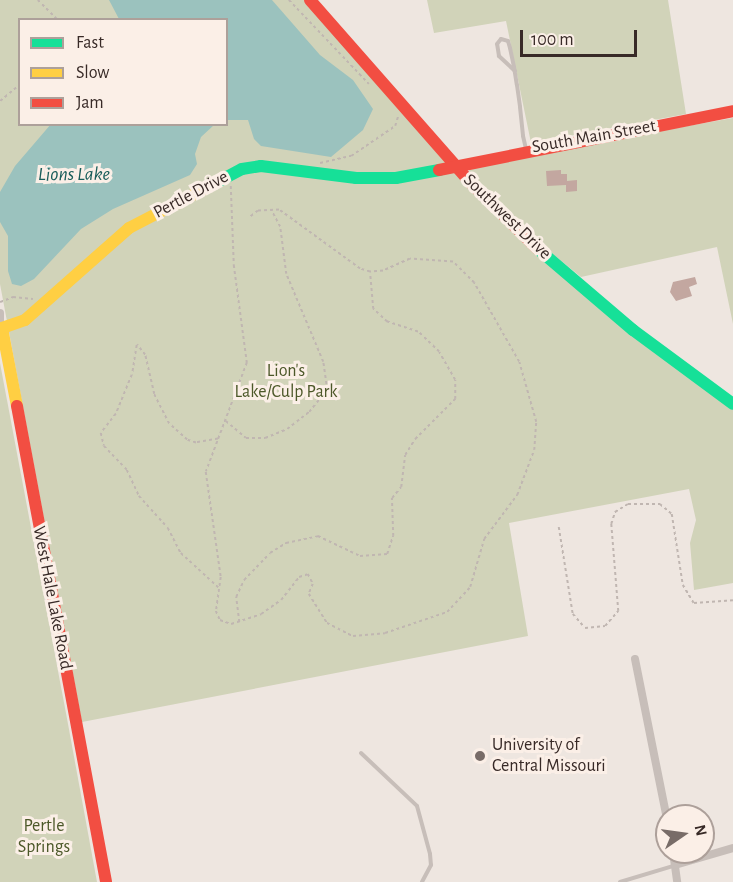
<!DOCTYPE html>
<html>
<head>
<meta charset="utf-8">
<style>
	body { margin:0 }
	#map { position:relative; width:733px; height:882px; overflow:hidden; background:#eee6e0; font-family:"Alegreya Sans",sans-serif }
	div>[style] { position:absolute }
	.green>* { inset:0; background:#d1d3b9 }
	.water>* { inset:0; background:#9bc2be }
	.building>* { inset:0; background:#c3a7a0 }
	.path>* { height:1.5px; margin-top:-0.75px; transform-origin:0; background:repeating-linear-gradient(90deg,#c0b6b1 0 3px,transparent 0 6px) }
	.lane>* { height:4px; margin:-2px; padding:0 2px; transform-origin:2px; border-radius:2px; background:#c7beb9 }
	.street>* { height:8px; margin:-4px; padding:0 4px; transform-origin:4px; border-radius:4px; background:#c7beb9 }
	.fast>* { height:12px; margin:-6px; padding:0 6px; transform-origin:6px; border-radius:6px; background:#16e098 }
	.slow>* { height:12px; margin:-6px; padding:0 6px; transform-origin:6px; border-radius:6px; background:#ffcf43 }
	.jam>* { height:12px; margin:-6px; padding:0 6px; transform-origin:6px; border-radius:6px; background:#f24e42 }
	.dots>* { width:16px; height:16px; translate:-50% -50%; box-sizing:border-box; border:3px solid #fbefe7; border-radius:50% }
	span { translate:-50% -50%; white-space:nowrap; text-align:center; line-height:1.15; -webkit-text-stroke:6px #fbefe7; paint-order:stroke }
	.street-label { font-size:18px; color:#382a27 }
	.park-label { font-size:18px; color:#4c5829 }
	.poi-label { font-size:18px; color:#382a27 }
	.left { translate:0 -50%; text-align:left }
	.water-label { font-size:20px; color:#195d5a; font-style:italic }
	.legend { position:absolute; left:18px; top:18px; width:210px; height:108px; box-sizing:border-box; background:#fbefe7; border:2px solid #ada09a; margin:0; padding:8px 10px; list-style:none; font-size:18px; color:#382a27 }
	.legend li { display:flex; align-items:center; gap:12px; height:30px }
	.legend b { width:30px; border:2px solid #ada09a }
	.north { position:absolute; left:655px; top:804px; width:60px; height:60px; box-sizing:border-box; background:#fbefe7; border:2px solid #ada09a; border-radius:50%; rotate:77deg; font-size:16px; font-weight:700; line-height:24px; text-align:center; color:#382a27 }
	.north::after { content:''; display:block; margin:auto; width:21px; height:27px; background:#786c68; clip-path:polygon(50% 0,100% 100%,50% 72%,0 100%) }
	.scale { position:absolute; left:520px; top:30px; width:117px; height:27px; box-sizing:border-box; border:3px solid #382a27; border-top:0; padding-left:8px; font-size:18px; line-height:21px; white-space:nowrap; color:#382a27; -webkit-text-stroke:4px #fbefe7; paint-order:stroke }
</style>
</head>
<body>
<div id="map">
	<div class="green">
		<div style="clip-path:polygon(evenodd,0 0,310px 0,530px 242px,733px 404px,733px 583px,694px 590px,690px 543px,696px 520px,689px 489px,509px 523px,528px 636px,82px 722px,0 284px,0 0,20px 20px,226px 20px,226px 124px,20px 124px,20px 20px)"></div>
		<div style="clip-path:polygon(427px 0,668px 0,686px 114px,531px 143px,506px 21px,434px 33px)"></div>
		<div style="clip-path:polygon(733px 118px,733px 324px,717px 247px,581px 277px,532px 237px,470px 174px,469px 167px,529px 154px)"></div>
		<div style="clip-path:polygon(0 363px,68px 724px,97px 882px,0 882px)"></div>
	</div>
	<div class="water">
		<div style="clip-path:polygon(109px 0,272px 0,320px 55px,353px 80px,373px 109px,363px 130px,331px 157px,261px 146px,254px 139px,248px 120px,227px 120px,226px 20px,119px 19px)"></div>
		<div style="clip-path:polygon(51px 124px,214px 125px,201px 137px,195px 154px,197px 164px,190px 175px,113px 209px,81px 229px,34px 279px,21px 286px,12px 284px,8px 271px,8px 236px,0 222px,0 192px,15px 166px)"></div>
	</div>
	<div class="building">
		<div style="clip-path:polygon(561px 170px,561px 174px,567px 174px,567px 181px,577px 180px,577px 191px,566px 192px,566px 185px,547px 186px,546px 171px)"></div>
		<div style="clip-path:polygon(695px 277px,697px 284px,689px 287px,692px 296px,676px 301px,670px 292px,673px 282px)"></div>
	</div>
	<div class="path">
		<div style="left:38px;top:0;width:28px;rotate:45deg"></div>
		<div style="left:289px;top:0;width:116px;rotate:46.4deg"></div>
		<div style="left:0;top:101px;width:26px;rotate:-40deg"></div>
		<div style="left:320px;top:163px;width:32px;rotate:-13deg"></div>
		<div style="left:351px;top:156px;width:53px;rotate:-34.3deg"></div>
		<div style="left:395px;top:126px;width:10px;rotate:-73deg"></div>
		<div style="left:231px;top:186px;width:79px;rotate:87.8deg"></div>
		<div style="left:234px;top:265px;width:99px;rotate:82.4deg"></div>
		<div style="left:247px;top:363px;width:116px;rotate:110.6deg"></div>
		<div style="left:206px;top:472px;width:106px;rotate:81.9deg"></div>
		<div style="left:221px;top:577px;width:34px;rotate:98deg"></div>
		<div style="left:216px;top:611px;width:10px;rotate:66deg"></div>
		<div style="left:220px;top:620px;width:12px;rotate:20deg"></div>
		<div style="left:231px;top:624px;width:32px;rotate:-18deg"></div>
		<div style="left:261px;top:614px;width:24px;rotate:-35deg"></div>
		<div style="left:281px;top:600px;width:29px;rotate:-52deg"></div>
		<div style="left:299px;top:577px;width:9px;rotate:-18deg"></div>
		<div style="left:308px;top:574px;width:11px;rotate:63deg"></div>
		<div style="left:313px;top:584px;width:11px;rotate:112deg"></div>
		<div style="left:309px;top:594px;width:34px;rotate:58deg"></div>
		<div style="left:327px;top:623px;width:29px;rotate:27deg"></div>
		<div style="left:353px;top:636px;width:32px;rotate:-5deg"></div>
		<div style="left:385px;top:633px;width:65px;rotate:-18.7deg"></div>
		<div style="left:447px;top:612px;width:34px;rotate:-47deg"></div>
		<div style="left:470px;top:587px;width:50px;rotate:-73.7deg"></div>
		<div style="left:484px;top:539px;width:55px;rotate:-53.1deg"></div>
		<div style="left:517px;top:495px;width:48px;rotate:-69.3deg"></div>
		<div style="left:534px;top:450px;width:28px;rotate:-86deg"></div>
		<div style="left:536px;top:422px;width:62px;rotate:-105.8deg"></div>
		<div style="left:519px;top:362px;width:91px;rotate:-119.7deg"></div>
		<div style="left:474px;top:283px;width:30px;rotate:-135deg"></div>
		<div style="left:453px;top:262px;width:43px;rotate:-176deg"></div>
		<div style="left:410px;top:259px;width:30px;rotate:156deg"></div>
		<div style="left:383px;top:271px;width:13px;rotate:176deg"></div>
		<div style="left:370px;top:272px;width:10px;rotate:-163deg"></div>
		<div style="left:360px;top:269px;width:100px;rotate:-143.9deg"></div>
		<div style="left:279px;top:210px;width:21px;rotate:177deg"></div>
		<div style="left:258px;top:211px;width:11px;rotate:142deg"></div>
		<div style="left:0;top:302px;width:14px;rotate:-21deg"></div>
		<div style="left:13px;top:297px;width:20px;rotate:6deg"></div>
		<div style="left:226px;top:421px;width:26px;rotate:40deg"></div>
		<div style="left:246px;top:438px;width:19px"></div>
		<div style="left:265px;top:438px;width:24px;rotate:-22deg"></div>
		<div style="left:287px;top:429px;width:28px;rotate:-38deg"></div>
		<div style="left:309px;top:412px;width:28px;rotate:-51deg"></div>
		<div style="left:327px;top:390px;width:28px;rotate:-98deg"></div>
		<div style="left:323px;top:362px;width:95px;rotate:-112.8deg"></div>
		<div style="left:286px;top:274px;width:47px;rotate:-97.3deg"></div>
		<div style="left:280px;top:227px;width:19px;rotate:-118deg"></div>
		<div style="left:218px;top:439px;width:22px;rotate:170deg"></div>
		<div style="left:196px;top:443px;width:9px;rotate:-162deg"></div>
		<div style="left:187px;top:440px;width:24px;rotate:-138deg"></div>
		<div style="left:169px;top:424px;width:34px;rotate:-117deg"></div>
		<div style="left:154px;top:394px;width:40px;rotate:-103deg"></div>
		<div style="left:145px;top:355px;width:13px;rotate:-129deg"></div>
		<div style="left:137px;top:345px;width:30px;rotate:99deg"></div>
		<div style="left:132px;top:375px;width:42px;rotate:112.3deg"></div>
		<div style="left:116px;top:414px;width:24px;rotate:128deg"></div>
		<div style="left:101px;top:433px;width:13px;rotate:77deg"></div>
		<div style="left:104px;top:446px;width:33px;rotate:46deg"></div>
		<div style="left:127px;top:470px;width:29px;rotate:65deg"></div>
		<div style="left:139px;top:496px;width:43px;rotate:47.8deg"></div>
		<div style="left:168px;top:528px;width:28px;rotate:63deg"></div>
		<div style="left:181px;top:553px;width:52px;rotate:42.6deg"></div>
		<div style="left:559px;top:527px;width:88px;rotate:80.9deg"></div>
		<div style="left:573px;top:614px;width:18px;rotate:49deg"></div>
		<div style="left:585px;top:628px;width:20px;rotate:-6deg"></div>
		<div style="left:605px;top:626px;width:20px;rotate:-49deg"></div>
		<div style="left:618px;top:611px;width:87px;rotate:-94.6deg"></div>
		<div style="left:611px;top:524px;width:13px;rotate:-72deg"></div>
		<div style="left:615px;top:512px;width:15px;rotate:-32deg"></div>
		<div style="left:628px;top:504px;width:32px"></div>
		<div style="left:660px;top:504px;width:16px;rotate:40deg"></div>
		<div style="left:672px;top:514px;width:72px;rotate:81.2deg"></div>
		<div style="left:683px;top:585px;width:21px;rotate:59deg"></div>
		<div style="left:694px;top:603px;width:39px;rotate:-4deg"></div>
		<div style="left:239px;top:622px;width:25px;rotate:-97deg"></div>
		<div style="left:236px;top:597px;width:19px;rotate:-65deg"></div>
		<div style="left:244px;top:580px;width:37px;rotate:-46deg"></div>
		<div style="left:270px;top:553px;width:19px;rotate:-32deg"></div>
		<div style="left:286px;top:543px;width:33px;rotate:-12deg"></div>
		<div style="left:318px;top:536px;width:47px;rotate:25.5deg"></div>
		<div style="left:360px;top:556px;width:27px;rotate:-4deg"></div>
		<div style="left:387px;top:554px;width:19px;rotate:-72deg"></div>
		<div style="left:393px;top:536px;width:38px;rotate:-92deg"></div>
		<div style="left:392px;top:498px;width:14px;rotate:-51deg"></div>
		<div style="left:401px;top:487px;width:32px;rotate:-83deg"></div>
		<div style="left:405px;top:455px;width:19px;rotate:-58deg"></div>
		<div style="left:415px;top:439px;width:57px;rotate:-45deg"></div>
		<div style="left:455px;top:399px;width:19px;rotate:-90deg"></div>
		<div style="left:455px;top:380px;width:32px;rotate:-120deg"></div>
		<div style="left:439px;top:352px;width:29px;rotate:-136deg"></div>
		<div style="left:418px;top:332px;width:33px;rotate:-162deg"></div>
		<div style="left:387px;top:322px;width:19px;rotate:-137deg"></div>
		<div style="left:373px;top:309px;width:36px;rotate:-95deg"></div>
	</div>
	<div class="lane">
		<div style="left:515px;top:71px;width:22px;rotate:-137deg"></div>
		<div style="left:499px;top:56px;width:12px;rotate:-99deg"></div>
		<div style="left:497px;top:44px;width:6px;rotate:-51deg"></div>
		<div style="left:501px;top:39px;width:7px;rotate:16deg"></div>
		<div style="left:508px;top:41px;width:7px;rotate:74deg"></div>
		<div style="left:510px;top:48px;width:19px;rotate:78deg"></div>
		<div style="left:514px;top:67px;width:18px;rotate:81deg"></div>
		<div style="left:517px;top:85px;width:22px;rotate:82deg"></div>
		<div style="left:520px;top:107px;width:29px;rotate:84deg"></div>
		<div style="left:523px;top:136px;width:13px;rotate:77deg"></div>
		<div style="left:361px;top:753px;width:77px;rotate:43.4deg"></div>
		<div style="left:417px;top:806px;width:50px;rotate:74.8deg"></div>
		<div style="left:430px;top:854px;width:11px;rotate:85deg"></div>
		<div style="left:431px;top:865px;width:19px;rotate:118deg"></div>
		<div style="left:620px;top:882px;width:55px;rotate:-16.8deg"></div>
	</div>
	<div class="street">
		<div style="left:0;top:313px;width:15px;rotate:90deg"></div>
		<div style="left:635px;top:659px;width:163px;rotate:78.7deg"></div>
		<div style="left:673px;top:852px;width:30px;rotate:82deg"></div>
		<div style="left:675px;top:865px;width:60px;rotate:-16.3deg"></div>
	</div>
	<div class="fast">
		<div style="left:208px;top:187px;width:38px;rotate:-28deg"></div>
		<div style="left:242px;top:169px;width:19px;rotate:-9deg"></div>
		<div style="left:261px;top:166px;width:96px;rotate:7.2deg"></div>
		<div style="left:356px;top:178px;width:40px"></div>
		<div style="left:396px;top:178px;width:44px;rotate:-10.5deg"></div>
		<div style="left:538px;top:249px;width:125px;rotate:40.5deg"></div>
		<div style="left:633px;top:330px;width:124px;rotate:36.5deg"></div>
	</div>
	<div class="slow">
		<div style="left:17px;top:406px;width:79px;rotate:-100.9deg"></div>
		<div style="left:2px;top:328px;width:24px;rotate:-19deg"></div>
		<div style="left:25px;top:320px;width:139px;rotate:-41.5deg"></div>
		<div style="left:129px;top:228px;width:89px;rotate:-27.4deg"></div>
	</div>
	<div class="jam">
		<div style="left:310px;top:0;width:241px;rotate:48.7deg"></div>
		<div style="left:469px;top:181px;width:97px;rotate:44.6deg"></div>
		<div style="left:439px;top:170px;width:300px;rotate:-11.3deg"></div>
		<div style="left:17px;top:406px;width:484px;rotate:79.4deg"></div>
	</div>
	<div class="dots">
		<div style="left:480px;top:756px;background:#786c68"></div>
	</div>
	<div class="street-label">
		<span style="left:594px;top:137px;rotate:-10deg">South Main Street</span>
		<span style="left:191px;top:195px;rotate:-28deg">Pertle Drive</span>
		<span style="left:507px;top:217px;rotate:44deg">Southwest Drive</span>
		<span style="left:52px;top:598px;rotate:79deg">West Hale Lake Road</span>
	</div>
	<div class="park-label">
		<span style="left:286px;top:382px">Lion's<br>Lake/Culp Park</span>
		<span style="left:44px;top:837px">Pertle<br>Springs</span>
	</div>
	<div class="poi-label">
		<span class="left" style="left:492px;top:756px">University of<br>Central Missouri</span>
	</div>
	<div class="water-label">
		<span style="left:74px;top:174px">Lions Lake</span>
	</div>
	<ul class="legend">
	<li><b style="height:8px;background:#16e098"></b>Fast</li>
	<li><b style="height:8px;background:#ffcf43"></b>Slow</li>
	<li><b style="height:8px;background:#f24e42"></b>Jam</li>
	</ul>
	<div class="north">N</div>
	<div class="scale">100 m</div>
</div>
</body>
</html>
